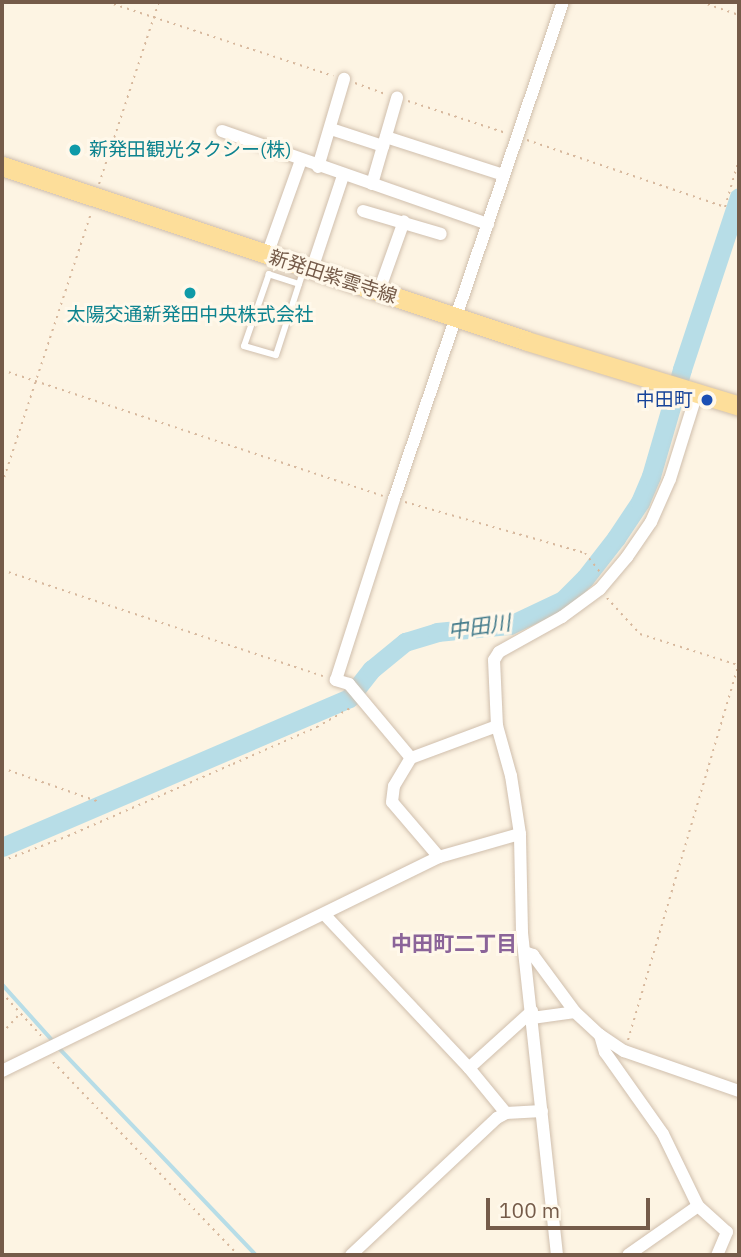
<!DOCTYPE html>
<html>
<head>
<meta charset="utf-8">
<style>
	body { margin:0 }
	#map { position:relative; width:741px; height:1257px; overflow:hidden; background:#fdf4e3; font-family:"IBM Plex Sans","Noto Sans JP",sans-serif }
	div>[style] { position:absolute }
	.stream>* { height:3.5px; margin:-1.75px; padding:0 1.75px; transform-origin:1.75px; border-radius:1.75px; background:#b7dde7 }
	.river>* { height:19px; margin:-9.5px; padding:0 9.5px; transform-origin:9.5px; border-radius:9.5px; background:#b7dde7 }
	.path>* { height:2px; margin-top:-1px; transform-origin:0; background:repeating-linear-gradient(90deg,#d7b89d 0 2px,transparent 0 7px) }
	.roads { filter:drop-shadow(0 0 2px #d0bfad) drop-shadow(0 0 2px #d0bfad) }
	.lane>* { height:6px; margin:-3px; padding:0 3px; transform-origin:3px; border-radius:3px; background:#fff }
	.street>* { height:12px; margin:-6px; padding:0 6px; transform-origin:6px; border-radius:6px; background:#fff }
	.primary>* { height:19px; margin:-9.5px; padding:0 9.5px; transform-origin:9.5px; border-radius:9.5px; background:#fdde9a }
	.dots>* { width:19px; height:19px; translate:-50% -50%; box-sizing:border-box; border:4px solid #fff8ea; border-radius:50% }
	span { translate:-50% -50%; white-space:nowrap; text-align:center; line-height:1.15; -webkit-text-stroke:6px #fff8ea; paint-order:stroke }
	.culture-label { font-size:19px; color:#0d838f }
	.left { translate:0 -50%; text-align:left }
	.street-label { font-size:19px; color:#755b49 }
	.transit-label { font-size:19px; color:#164399 }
	.right { translate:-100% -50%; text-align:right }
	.water-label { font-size:21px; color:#41798a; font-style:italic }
	.neighbourhood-label { font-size:21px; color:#8b6499; font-weight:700 }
	.frame { position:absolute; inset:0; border:4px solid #755b49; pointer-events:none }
	.scale { position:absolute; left:486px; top:1198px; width:164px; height:32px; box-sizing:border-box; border:4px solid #755b49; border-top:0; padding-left:9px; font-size:21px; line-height:24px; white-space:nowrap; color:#755b49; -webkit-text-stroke:5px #fff8ea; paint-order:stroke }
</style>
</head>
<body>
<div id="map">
	<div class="stream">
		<div style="left:2px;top:984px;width:78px;rotate:48.1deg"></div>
		<div style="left:59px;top:1048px;width:286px;rotate:46.4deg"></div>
	</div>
	<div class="river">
		<div style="left:2px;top:847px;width:378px;rotate:-23.2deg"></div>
		<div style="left:349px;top:698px;width:37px;rotate:-52deg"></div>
		<div style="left:372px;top:669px;width:43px;rotate:-39.3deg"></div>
		<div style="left:405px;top:642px;width:34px;rotate:-17deg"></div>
		<div style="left:437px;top:632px;width:73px;rotate:-5.5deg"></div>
		<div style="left:510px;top:625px;width:59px;rotate:-25.3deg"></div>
		<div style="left:563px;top:600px;width:31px;rotate:-45deg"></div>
		<div style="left:585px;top:578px;width:51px;rotate:-52.2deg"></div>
		<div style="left:616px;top:538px;width:43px;rotate:-56.3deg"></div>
		<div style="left:640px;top:502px;width:28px;rotate:-67deg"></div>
		<div style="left:651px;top:476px;width:111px;rotate:-73.8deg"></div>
		<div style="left:682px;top:369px;width:181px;rotate:-71.7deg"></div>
	</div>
	<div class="path">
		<div style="left:107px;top:2px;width:238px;rotate:18.1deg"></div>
		<div style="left:701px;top:2px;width:40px;rotate:18.9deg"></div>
		<div style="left:355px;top:83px;width:33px;rotate:20deg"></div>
		<div style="left:408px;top:101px;width:103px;rotate:18.1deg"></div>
		<div style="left:527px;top:140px;width:209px;rotate:18.7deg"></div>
		<div style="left:725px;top:207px;width:50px;rotate:-73.7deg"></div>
		<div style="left:99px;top:184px;width:192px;rotate:-71.8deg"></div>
		<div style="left:2px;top:370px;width:401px;rotate:18.3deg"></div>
		<div style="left:2px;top:484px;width:285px;rotate:-71.8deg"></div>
		<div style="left:405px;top:502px;width:187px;rotate:15.8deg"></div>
		<div style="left:585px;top:553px;width:24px;rotate:52deg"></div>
		<div style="left:2px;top:570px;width:338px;rotate:18.3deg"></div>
		<div style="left:607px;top:598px;width:49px;rotate:47.5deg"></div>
		<div style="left:640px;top:634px;width:103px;rotate:17.6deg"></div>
		<div style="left:2px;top:768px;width:101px;rotate:19.2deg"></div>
		<div style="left:2px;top:861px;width:71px;rotate:-20.7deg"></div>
		<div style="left:68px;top:836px;width:180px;rotate:-23.6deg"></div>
		<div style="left:233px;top:764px;width:92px;rotate:-23.8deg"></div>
		<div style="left:317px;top:727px;width:40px;rotate:-29.7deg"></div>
		<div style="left:2px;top:993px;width:62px;rotate:47.6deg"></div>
		<div style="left:2px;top:1033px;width:26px;rotate:-47deg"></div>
		<div style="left:628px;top:1040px;width:392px;rotate:-73.6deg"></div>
		<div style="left:53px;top:1062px;width:267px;rotate:46.2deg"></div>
	</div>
	<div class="roads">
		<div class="lane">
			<div style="left:299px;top:284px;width:32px;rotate:-162deg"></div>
			<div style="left:269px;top:274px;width:76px;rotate:109.1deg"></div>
			<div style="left:244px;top:346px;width:33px;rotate:16deg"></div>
			<div style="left:276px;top:355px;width:90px;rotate:-72deg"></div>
		</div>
		<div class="street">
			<div style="left:331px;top:129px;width:55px;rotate:18.1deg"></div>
			<div style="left:222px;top:131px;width:282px;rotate:19.3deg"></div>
			<div style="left:386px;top:137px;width:124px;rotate:17.9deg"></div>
			<div style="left:318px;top:167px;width:92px;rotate:-73.5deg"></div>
			<div style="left:372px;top:184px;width:90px;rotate:-73.8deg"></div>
			<div style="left:363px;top:211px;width:81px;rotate:16.4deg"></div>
			<div style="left:267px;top:255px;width:101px;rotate:-70.3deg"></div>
			<div style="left:312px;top:269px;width:98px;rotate:-71.6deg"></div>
			<div style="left:379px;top:291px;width:74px;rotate:-70.3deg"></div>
			<div style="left:411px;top:758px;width:97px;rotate:-130deg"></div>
			<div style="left:349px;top:684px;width:14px;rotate:-163deg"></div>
			<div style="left:336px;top:680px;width:190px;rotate:-72.2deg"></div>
			<div style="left:394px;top:499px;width:525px;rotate:-71.22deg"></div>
			<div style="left:439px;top:857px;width:72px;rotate:-130.5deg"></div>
			<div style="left:392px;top:802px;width:16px;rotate:-83deg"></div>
			<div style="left:394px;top:786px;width:33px;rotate:-59deg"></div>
			<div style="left:411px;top:758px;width:92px;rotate:-20.4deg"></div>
			<div style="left:324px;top:914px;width:212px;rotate:46.7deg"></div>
			<div style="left:469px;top:1068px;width:58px;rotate:50.6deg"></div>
			<div style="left:525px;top:952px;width:9px;rotate:21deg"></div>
			<div style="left:533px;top:955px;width:71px;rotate:53.6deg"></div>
			<div style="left:575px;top:1012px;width:34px;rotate:43deg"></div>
			<div style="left:600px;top:1035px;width:29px;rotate:34deg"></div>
			<div style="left:624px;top:1051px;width:122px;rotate:19.2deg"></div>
			<div style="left:532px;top:1018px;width:43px;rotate:-7.9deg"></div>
			<div style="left:600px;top:1035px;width:18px;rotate:74deg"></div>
			<div style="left:605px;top:1052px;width:100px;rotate:54.7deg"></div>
			<div style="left:663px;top:1134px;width:80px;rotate:64.1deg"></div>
			<div style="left:698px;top:1206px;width:85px;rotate:145deg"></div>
			<div style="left:469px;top:1068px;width:85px;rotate:-42.1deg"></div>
			<div style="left:2px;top:1071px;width:487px;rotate:-26.1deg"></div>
			<div style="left:439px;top:857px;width:84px;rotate:-15.9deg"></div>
			<div style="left:698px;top:1206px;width:39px;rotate:42deg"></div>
			<div style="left:727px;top:1232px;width:25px;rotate:113deg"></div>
			<div style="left:351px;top:1255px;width:200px;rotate:-43.2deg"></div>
			<div style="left:497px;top:1118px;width:10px;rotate:-29deg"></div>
			<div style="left:506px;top:1113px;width:36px;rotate:-3deg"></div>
			<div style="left:557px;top:1255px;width:325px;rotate:-96.2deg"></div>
			<div style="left:522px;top:932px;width:98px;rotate:-91.2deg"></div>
			<div style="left:520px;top:834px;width:59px;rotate:-98.8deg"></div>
			<div style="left:511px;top:776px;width:52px;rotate:-105.6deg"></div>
			<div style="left:497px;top:726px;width:66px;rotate:-92.6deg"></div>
			<div style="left:494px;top:660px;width:9px;rotate:-58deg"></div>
			<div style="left:499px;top:652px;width:72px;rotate:-29.1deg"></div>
			<div style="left:562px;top:617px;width:47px;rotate:-36.4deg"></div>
			<div style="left:600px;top:589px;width:42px;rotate:-49.8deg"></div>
			<div style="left:627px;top:557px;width:42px;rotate:-55.6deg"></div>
			<div style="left:651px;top:522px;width:47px;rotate:-66.2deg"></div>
			<div style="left:670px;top:479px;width:90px;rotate:-72.6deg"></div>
		</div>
		<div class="primary">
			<div style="left:2px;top:166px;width:553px;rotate:18.43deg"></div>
			<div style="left:527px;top:341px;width:222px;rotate:17deg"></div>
		</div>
	</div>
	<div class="dots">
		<div style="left:75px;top:150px;background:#0f9aa8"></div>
		<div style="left:190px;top:293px;background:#0f9aa8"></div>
		<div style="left:707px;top:400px;background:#1a4fb4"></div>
	</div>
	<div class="culture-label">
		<span class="left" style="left:89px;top:150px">新発田観光タクシー(株)</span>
		<span style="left:190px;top:315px">太陽交通新発田中央株式会社</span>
	</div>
	<div class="street-label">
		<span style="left:333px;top:277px;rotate:18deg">新発田紫雲寺線</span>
	</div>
	<div class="transit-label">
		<span class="right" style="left:693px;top:400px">中田町</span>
	</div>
	<div class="water-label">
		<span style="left:479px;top:626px;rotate:-8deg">中田川</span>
	</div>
	<div class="neighbourhood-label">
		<span style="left:454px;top:943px">中田町二丁目</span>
	</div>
	<div class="frame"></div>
	<div class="scale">100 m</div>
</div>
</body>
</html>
